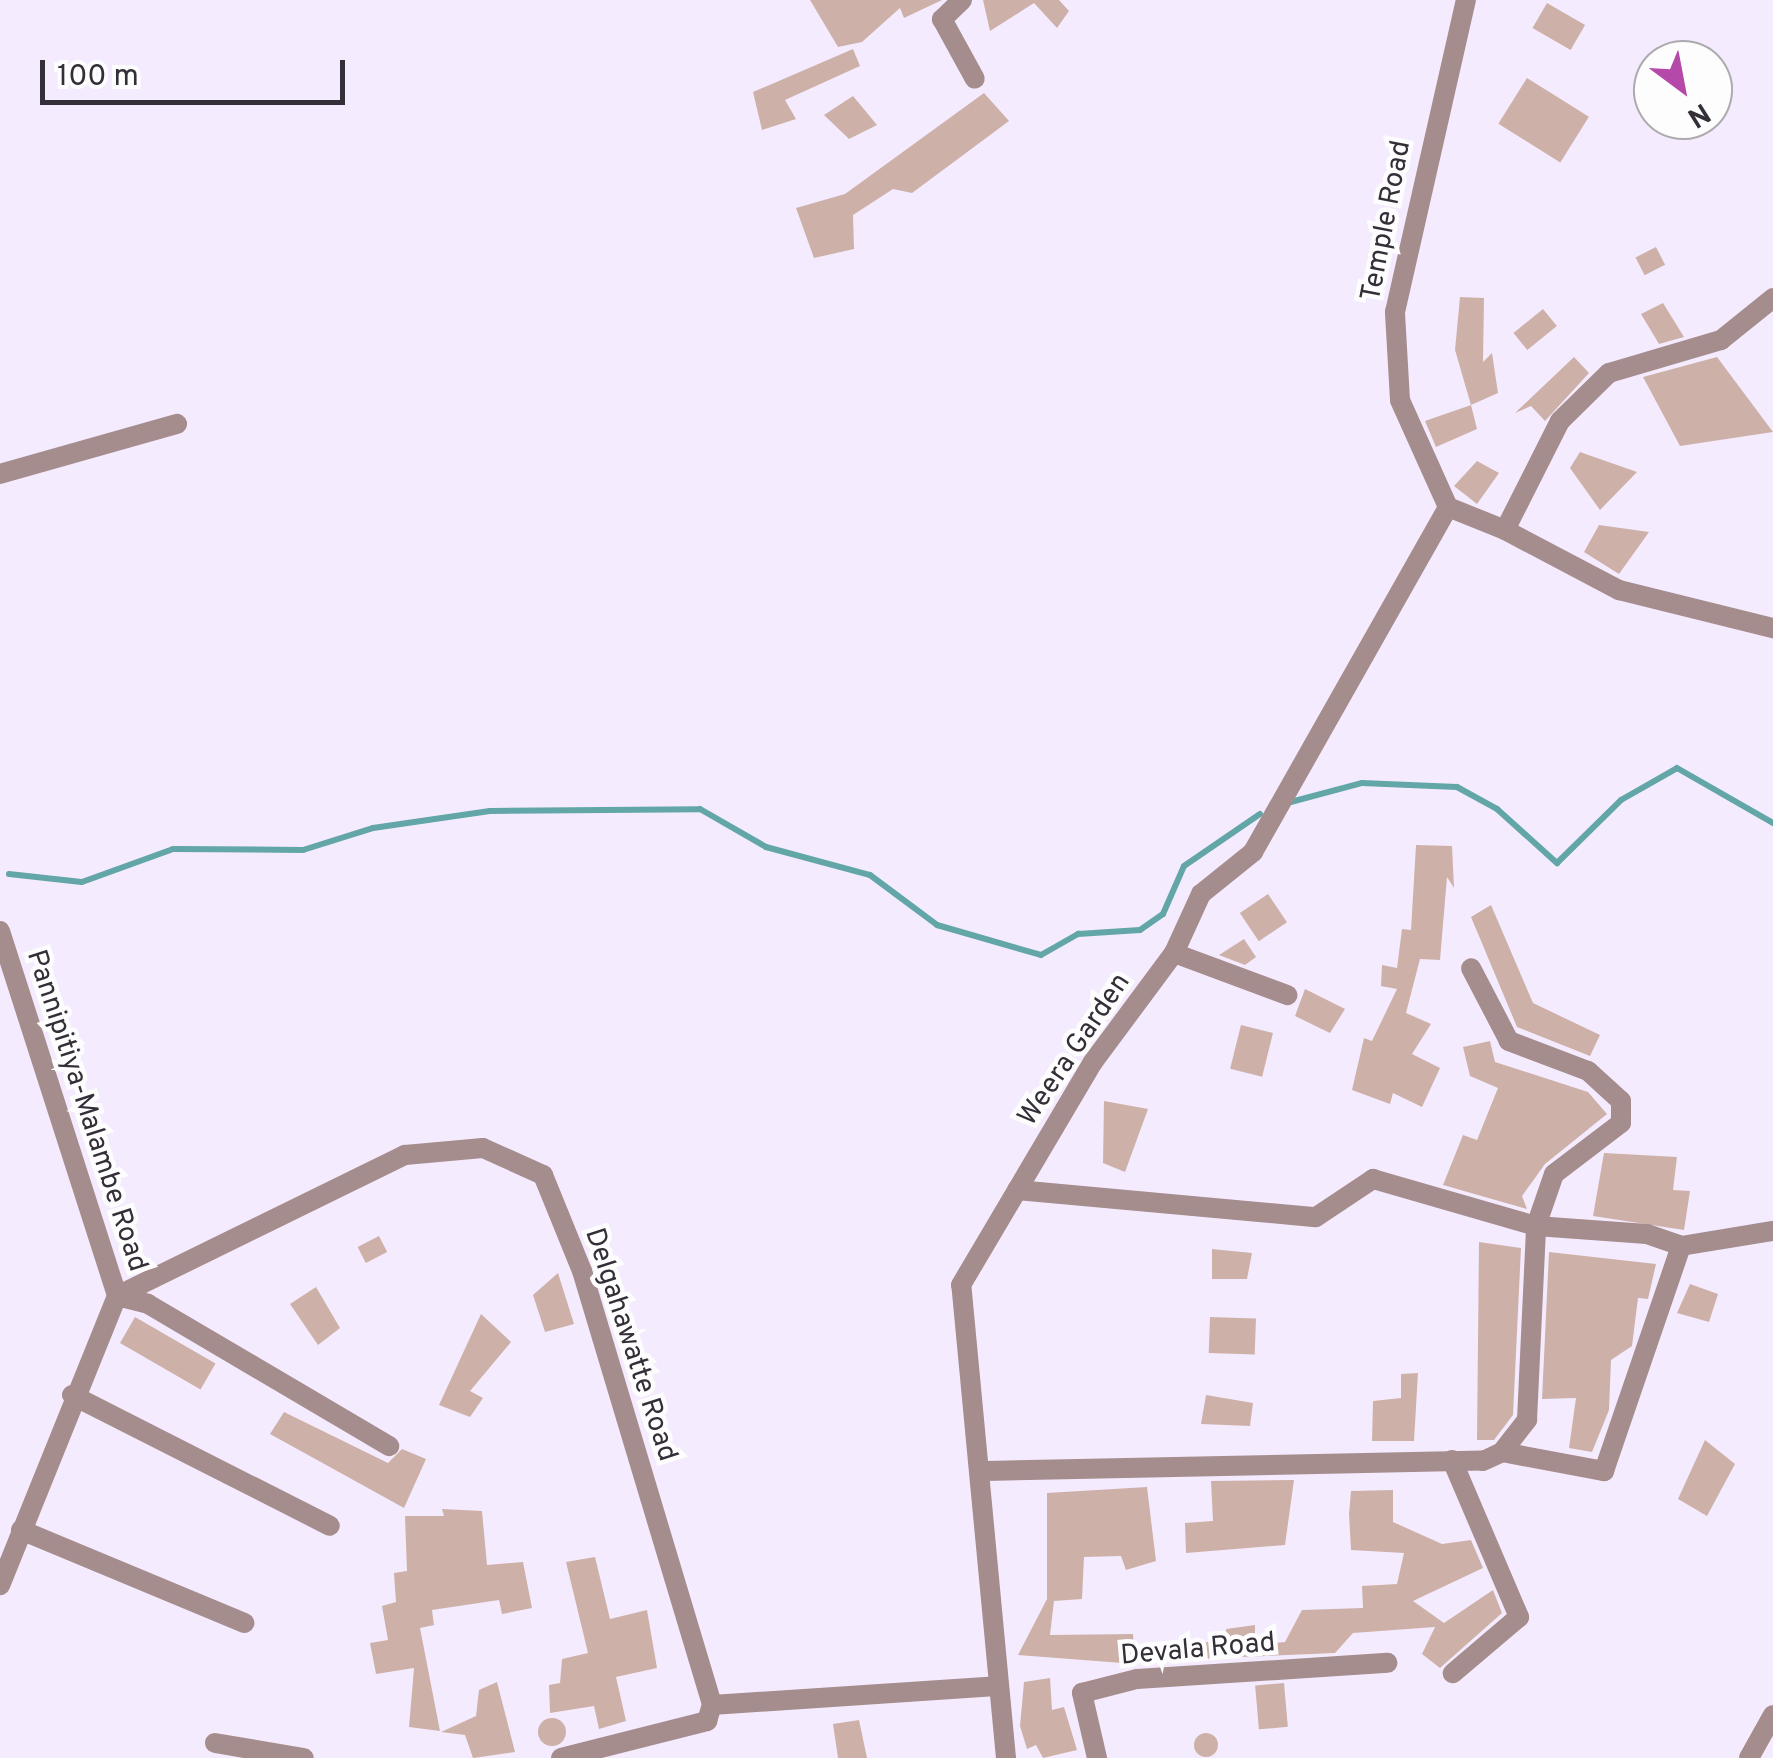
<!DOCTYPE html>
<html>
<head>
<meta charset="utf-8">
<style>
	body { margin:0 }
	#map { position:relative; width:1773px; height:1758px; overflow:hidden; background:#f5ebfe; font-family:Overpass,sans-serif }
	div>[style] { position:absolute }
	.stream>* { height:6px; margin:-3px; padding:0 3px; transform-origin:3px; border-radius:3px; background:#62a6a8 }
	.building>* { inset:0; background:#cdb1a9; transform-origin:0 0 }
	.round { border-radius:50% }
	.minor>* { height:20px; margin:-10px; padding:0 10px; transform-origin:10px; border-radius:10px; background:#a58c8d }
	.tertiary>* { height:20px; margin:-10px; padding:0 10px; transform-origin:10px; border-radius:10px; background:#a58c8d }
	span { translate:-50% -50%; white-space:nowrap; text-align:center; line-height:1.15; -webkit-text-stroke:9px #fdfdfd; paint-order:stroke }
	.street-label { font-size:28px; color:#332e37 }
	.north { position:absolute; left:1633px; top:40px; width:100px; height:100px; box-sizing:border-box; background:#fdfdfd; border:2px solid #acaaae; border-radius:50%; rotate:148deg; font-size:28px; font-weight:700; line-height:40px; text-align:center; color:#332e37 }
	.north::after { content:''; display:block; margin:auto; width:35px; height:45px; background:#b449a9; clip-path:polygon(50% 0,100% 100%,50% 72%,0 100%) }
	.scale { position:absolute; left:40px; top:60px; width:305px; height:45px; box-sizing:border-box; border:5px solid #332e37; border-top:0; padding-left:12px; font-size:30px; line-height:35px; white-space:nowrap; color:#332e37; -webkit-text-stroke:8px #fdfdfd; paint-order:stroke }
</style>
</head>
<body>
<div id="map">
	<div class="stream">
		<div style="left:1287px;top:803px;width:78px;rotate:-14.9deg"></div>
		<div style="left:1362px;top:783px;width:95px;rotate:2.4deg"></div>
		<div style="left:1457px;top:787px;width:46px;rotate:28.8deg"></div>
		<div style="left:1497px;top:809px;width:81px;rotate:42deg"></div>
		<div style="left:1557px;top:863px;width:90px;rotate:-44.5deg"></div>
		<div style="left:1621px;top:800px;width:64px;rotate:-29.7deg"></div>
		<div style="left:1677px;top:768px;width:111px;rotate:29.8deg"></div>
		<div style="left:9px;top:874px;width:73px;rotate:6.3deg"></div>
		<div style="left:82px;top:882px;width:97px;rotate:-19.9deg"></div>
		<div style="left:173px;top:849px;width:130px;rotate:0.4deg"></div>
		<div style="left:303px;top:850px;width:73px;rotate:-17.4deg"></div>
		<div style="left:373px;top:828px;width:118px;rotate:-8.3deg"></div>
		<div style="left:490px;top:811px;width:210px;rotate:-0.5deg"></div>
		<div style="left:700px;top:809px;width:76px;rotate:29.9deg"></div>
		<div style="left:766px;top:847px;width:108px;rotate:15.1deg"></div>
		<div style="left:870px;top:875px;width:84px;rotate:36.7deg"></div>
		<div style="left:937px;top:925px;width:108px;rotate:16.1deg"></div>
		<div style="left:1041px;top:955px;width:43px;rotate:-29.6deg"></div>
		<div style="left:1078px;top:934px;width:62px;rotate:-3.7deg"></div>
		<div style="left:1140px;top:930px;width:28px;rotate:-35deg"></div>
		<div style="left:1163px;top:914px;width:52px;rotate:-66.4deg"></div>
		<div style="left:1184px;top:866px;width:92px;rotate:-34.4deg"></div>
	</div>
	<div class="building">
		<div style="clip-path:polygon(810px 0,942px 0,904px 18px,900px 8px,862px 42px,838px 47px)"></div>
		<div style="clip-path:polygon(983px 0,1059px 0,1069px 11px,1057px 28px,1034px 3px,990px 31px)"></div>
		<div style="left:1547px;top:3px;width:44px;height:29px;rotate:30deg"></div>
		<div style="clip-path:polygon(853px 49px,860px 66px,785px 100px,796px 119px,762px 130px,753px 92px)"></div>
		<div style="left:1527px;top:78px;width:73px;height:54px;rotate:32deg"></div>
		<div style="clip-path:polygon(984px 93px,1009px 121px,912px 193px,893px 189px,853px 215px,854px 249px,814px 258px,796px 208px,845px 194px)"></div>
		<div style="clip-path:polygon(853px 96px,877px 125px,849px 139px,824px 115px)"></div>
		<div style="left:1656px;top:247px;width:20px;height:23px;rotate:63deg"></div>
		<div style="clip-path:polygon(1460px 297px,1484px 298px,1483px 362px,1492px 353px,1498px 393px,1471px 405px,1455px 350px)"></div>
		<div style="clip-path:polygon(1663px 303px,1684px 337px,1659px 344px,1641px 314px)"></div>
		<div style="left:1543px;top:309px;width:22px;height:38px;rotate:51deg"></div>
		<div style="clip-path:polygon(1574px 357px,1589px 373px,1545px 421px,1531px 406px,1515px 413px)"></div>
		<div style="clip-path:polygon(1717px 357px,1773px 432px,1680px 446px,1643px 377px)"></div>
		<div style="clip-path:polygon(1471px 405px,1477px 429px,1436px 447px,1425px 421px)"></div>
		<div style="clip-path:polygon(1580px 452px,1637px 472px,1600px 510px,1570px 468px)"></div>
		<div style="clip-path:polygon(1477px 461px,1499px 473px,1477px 504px,1454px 486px)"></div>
		<div style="clip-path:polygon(1599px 525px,1649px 532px,1619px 574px,1584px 552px)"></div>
		<div style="clip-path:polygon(1416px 845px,1452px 846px,1454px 888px,1447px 877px,1440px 960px,1420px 959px,1406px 1013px,1431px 1024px,1412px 1054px,1440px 1068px,1422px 1107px,1393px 1093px,1390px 1104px,1352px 1090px,1364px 1038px,1372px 1041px,1397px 989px,1381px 986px,1382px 965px,1397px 968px,1402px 929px,1411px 930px)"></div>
		<div style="left:1268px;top:894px;width:34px;height:34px;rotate:56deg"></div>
		<div style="clip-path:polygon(1491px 905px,1533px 1003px,1600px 1035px,1590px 1056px,1517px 1027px,1471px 917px)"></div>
		<div style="clip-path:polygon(1244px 939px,1256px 957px,1245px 965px,1219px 955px)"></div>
		<div style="clip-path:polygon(1305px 989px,1345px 1009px,1330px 1033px,1295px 1016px)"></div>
		<div style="left:1241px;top:1025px;width:33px;height:45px;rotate:14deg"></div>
		<div style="clip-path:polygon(1490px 1041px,1495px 1062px,1588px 1092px,1607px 1114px,1545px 1164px,1522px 1196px,1527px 1209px,1443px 1185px,1463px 1135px,1477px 1140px,1498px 1088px,1470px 1076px,1463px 1047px)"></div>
		<div style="clip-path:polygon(1104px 1101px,1148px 1109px,1125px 1172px,1103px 1163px)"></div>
		<div style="clip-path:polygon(1604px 1153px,1677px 1157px,1673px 1190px,1690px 1191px,1684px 1230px,1593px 1216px)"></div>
		<div style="left:379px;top:1236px;width:18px;height:24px;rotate:63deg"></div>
		<div style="clip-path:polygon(1479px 1242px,1521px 1248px,1513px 1415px,1494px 1440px,1477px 1440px)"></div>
		<div style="clip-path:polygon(1212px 1249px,1252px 1253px,1247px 1279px,1212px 1279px)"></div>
		<div style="clip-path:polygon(1549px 1252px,1656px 1264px,1648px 1299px,1638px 1298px,1632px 1346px,1611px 1360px,1609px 1410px,1592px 1452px,1569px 1448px,1576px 1398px,1542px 1399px)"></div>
		<div style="clip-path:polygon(558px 1273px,574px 1324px,545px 1332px,533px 1295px)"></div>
		<div style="clip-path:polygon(1690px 1284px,1718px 1294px,1709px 1322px,1677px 1313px)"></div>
		<div style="clip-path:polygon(316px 1287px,340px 1328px,318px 1345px,290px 1304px)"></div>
		<div style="clip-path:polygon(481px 1314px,511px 1342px,470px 1391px,483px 1398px,470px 1417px,439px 1405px)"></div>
		<div style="left:135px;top:1317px;width:93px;height:30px;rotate:30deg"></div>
		<div style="left:1210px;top:1317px;width:46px;height:36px;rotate:2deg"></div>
		<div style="clip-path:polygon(1418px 1373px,1414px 1441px,1372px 1441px,1373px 1401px,1401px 1398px,1401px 1374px)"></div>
		<div style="clip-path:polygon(1206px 1395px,1253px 1403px,1250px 1426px,1201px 1424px)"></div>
		<div style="clip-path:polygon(284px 1412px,388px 1463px,402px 1449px,426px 1459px,404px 1508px,270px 1434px)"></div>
		<div style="clip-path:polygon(1705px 1440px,1735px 1464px,1707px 1516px,1678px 1499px)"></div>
		<div style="clip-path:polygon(1294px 1480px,1285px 1545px,1186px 1553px,1185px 1523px,1213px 1521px,1211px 1481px)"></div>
		<div style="clip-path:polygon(1147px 1487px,1156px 1561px,1126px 1570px,1121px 1556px,1084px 1557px,1082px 1599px,1054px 1601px,1050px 1635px,1133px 1634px,1135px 1664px,1018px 1655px,1047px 1599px,1047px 1493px)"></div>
		<div style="clip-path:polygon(1393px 1490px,1393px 1522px,1442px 1544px,1471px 1540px,1483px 1568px,1413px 1601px,1444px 1623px,1493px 1590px,1502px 1613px,1440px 1668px,1422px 1654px,1435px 1627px,1353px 1633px,1335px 1653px,1171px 1660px,1170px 1646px,1227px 1640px,1226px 1629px,1255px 1625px,1255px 1645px,1285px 1642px,1302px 1610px,1363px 1608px,1362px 1586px,1397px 1584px,1404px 1553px,1351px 1550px,1349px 1514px,1351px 1491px)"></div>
		<div style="clip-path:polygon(442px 1509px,482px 1511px,487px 1565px,523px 1562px,532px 1608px,502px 1614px,499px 1600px,432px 1610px,434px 1625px,420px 1628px,440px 1731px,409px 1727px,414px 1668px,376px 1674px,370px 1643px,388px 1640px,382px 1606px,396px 1602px,394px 1573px,407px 1571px,405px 1516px,444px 1516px)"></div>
		<div style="clip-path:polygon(595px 1557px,610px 1619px,647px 1610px,657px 1668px,616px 1677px,626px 1721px,599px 1729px,594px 1706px,550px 1713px,549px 1685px,560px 1683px,562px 1659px,588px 1653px,566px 1562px)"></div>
		<div style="clip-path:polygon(1050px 1678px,1052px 1710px,1064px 1707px,1077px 1750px,1043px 1758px,1036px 1745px,1027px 1749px,1020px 1726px,1024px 1682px)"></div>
		<div style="clip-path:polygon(497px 1682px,515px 1752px,473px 1758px,465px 1735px,441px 1732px,476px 1716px,479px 1690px)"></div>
		<div style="left:1284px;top:1683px;width:44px;height:29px;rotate:85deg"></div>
		<div class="round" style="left:538px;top:1718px;width:28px;height:28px"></div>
		<div style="clip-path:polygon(859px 1720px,867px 1758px,838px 1758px,833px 1724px)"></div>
		<div class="round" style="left:1194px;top:1733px;width:24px;height:24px"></div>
	</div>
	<div class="minor">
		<div style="left:962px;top:0;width:28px;rotate:136deg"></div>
		<div style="left:942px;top:19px;width:68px;rotate:61.2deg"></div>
		<div style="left:0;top:474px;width:184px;rotate:-15.8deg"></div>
		<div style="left:1448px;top:507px;width:117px;rotate:-114.2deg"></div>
		<div style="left:1400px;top:400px;width:88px;rotate:-93.3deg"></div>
		<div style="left:1395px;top:312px;width:320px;rotate:-77.2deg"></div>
		<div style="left:1448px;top:507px;width:61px;rotate:22deg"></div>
		<div style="left:1505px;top:530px;width:122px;rotate:-63.2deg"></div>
		<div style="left:1560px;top:421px;width:69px;rotate:-44.4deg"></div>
		<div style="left:1609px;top:373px;width:117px;rotate:-16.4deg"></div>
		<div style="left:1721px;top:340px;width:67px;rotate:-38.9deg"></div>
		<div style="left:1505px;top:530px;width:129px;rotate:27.8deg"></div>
		<div style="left:1619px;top:590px;width:159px;rotate:13.9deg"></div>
		<div style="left:1174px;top:953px;width:121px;rotate:20.4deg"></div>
		<div style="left:1017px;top:1190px;width:300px;rotate:5.2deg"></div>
		<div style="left:1316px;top:1217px;width:69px;rotate:-33.7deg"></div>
		<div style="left:1373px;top:1179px;width:170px;rotate:16.1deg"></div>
		<div style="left:1536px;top:1226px;width:111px;rotate:4.1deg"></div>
		<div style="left:1647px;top:1234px;width:36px;rotate:19deg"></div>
		<div style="left:1681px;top:1246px;width:93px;rotate:-9.3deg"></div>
		<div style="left:117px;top:1296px;width:321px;rotate:-26.1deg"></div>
		<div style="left:405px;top:1155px;width:78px;rotate:-5.1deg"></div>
		<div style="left:483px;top:1148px;width:66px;rotate:24.2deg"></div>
		<div style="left:543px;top:1175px;width:104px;rotate:67.9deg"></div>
		<div style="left:582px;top:1271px;width:453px;rotate:73.3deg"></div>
		<div style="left:712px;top:1705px;width:285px;rotate:-3.8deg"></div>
		<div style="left:117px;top:1296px;width:32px;rotate:14deg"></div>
		<div style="left:148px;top:1304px;width:280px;rotate:30.5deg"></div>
		<div style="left:72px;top:1395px;width:289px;rotate:26.9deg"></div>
		<div style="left:1502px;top:1452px;width:104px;rotate:10.6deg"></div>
		<div style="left:1604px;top:1471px;width:238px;rotate:-71.1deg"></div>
		<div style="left:1452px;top:1460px;width:171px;rotate:66.9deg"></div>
		<div style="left:1519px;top:1617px;width:87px;rotate:139.7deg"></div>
		<div style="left:986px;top:1471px;width:497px;rotate:-1.2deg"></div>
		<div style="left:1483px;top:1461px;width:21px;rotate:-25deg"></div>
		<div style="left:1502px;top:1452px;width:41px;rotate:-52deg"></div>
		<div style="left:1527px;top:1420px;width:194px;rotate:-87.3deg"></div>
		<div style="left:1536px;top:1226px;width:55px;rotate:-70.9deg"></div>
		<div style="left:1554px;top:1174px;width:84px;rotate:-37.3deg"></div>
		<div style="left:1621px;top:1123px;width:22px;rotate:-90deg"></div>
		<div style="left:1621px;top:1101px;width:45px;rotate:-137.7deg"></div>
		<div style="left:1588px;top:1071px;width:85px;rotate:-159.2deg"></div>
		<div style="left:1509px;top:1041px;width:82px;rotate:-117.5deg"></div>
		<div style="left:21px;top:1530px;width:242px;rotate:22.6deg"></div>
		<div style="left:215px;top:1743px;width:90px;rotate:9.6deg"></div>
		<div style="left:561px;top:1758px;width:151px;rotate:-14.2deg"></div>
		<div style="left:707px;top:1721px;width:17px;rotate:-73deg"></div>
		<div style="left:1006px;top:1758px;width:475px;rotate:-95.4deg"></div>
		<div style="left:961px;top:1285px;width:259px;rotate:-59.4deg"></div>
		<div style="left:1093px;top:1062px;width:136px;rotate:-53.4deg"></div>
		<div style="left:1174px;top:953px;width:65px;rotate:-65.4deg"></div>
		<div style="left:1201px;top:894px;width:67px;rotate:-38.9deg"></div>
		<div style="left:1253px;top:852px;width:396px;rotate:-60.5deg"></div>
		<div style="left:1097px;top:1758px;width:67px;rotate:-103deg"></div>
		<div style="left:1082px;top:1693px;width:57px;rotate:-14.3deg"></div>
		<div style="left:1137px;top:1679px;width:251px;rotate:-3.7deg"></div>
		<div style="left:1749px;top:1758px;width:49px;rotate:-60.8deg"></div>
	</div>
	<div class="tertiary">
		<div style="left:0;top:931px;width:383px;rotate:72.2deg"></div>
		<div style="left:117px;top:1296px;width:312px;rotate:112deg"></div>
	</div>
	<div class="street-label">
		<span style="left:1387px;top:221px;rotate:-79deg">Temple Road</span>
		<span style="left:1075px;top:1050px;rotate:-56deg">Weera Garden</span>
		<span style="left:86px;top:1111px;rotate:72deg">Pannipitiya-Malambe Road</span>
		<span style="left:630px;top:1345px;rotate:72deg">Delgahawatte Road</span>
		<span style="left:1198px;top:1650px;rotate:-5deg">Devala Road</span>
	</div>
	<div class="north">N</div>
	<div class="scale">100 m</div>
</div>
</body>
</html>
